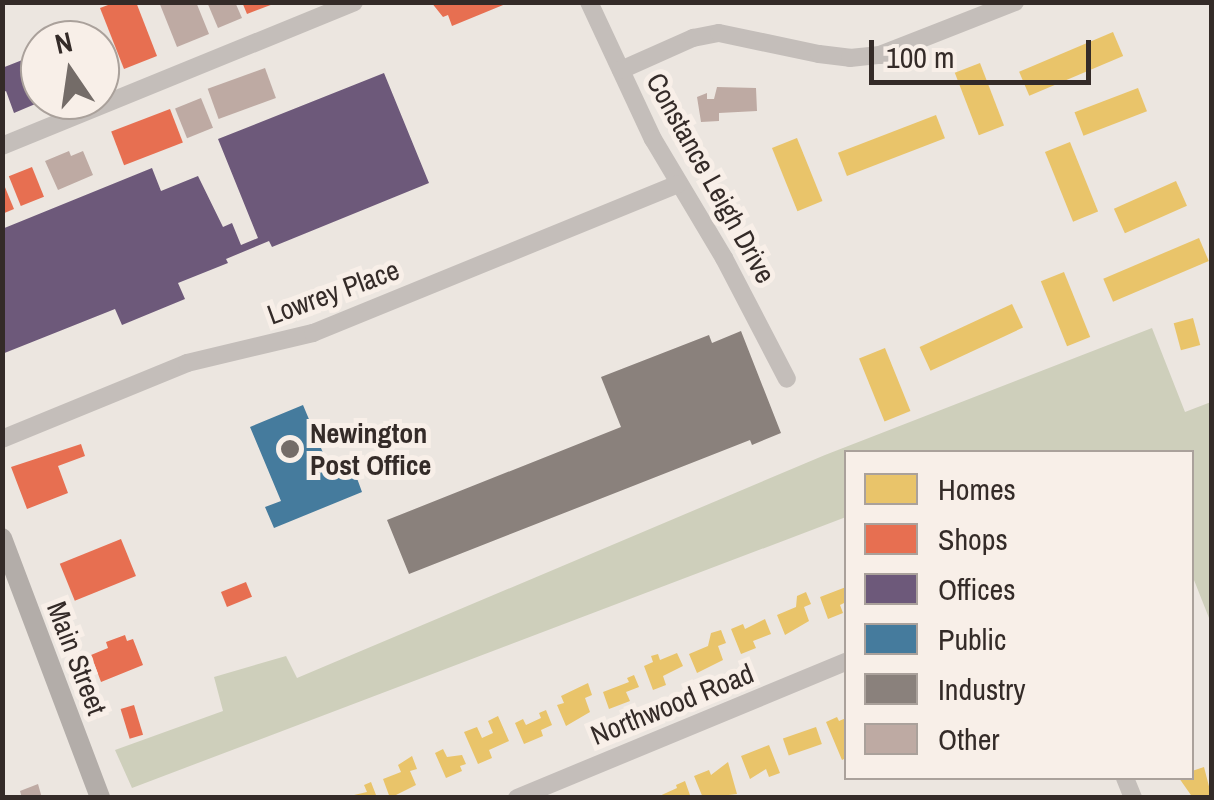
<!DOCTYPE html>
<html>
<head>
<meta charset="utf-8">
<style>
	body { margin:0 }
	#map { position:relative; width:1214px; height:800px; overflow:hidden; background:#ece6e0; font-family:"Archivo Narrow",sans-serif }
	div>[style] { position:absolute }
	.green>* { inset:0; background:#cecfbb }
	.homes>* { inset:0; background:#e9c46a; transform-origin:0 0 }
	.shops>* { inset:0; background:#e76f51; transform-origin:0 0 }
	.offices>* { inset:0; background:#6d597a }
	.public>* { inset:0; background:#457b9d }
	.industry>* { inset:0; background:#8a817c }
	.building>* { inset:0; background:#beaaa3; transform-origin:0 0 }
	.minor>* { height:18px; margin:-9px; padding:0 9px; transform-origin:9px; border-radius:9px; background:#c4beba }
	.major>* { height:20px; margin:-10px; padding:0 10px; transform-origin:10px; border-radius:10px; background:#b3ada9 }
	.dots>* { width:28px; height:28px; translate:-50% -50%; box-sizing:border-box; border:5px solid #f8efe8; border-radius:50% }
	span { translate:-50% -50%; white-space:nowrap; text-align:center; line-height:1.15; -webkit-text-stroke:10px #f8efe8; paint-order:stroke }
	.street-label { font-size:28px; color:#342b28 }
	.poi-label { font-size:28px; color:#342b28; font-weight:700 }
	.left { translate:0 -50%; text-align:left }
	.frame { position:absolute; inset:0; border:5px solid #342b28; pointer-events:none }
	.legend { position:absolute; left:844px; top:450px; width:350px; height:330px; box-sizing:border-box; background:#f8efe8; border:2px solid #aaa19b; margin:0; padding:12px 18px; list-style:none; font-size:30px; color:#342b28 }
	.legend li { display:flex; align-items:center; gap:20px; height:50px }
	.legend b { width:50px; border:2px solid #aaa19b }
	.north { position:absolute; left:20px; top:20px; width:100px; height:100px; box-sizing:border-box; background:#f8efe8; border:2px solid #aaa19b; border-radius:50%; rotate:347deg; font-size:28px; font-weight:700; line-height:40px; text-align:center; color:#342b28 }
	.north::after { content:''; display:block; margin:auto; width:35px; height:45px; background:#746c68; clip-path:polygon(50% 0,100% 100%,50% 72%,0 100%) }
	.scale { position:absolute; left:869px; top:40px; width:222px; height:45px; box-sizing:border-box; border:5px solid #342b28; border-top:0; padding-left:12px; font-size:30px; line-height:35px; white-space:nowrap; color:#342b28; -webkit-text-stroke:8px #f8efe8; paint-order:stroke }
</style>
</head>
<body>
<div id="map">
	<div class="green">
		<div style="clip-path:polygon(1152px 328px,1185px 412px,1211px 402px,1211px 623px,1192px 575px,1192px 452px,846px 452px,846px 517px,132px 788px,115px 750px,223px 711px,214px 677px,286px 656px,297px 678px,825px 455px)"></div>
	</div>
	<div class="homes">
		<div style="left:1113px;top:32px;width:26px;height:102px;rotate:67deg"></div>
		<div style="left:980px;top:63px;width:67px;height:27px;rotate:69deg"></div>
		<div style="left:1138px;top:88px;width:25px;height:68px;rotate:69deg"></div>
		<div style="left:936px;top:115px;width:25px;height:105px;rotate:69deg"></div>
		<div style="left:797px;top:138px;width:68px;height:27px;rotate:68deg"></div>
		<div style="left:1070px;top:142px;width:75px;height:27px;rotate:68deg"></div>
		<div style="left:1176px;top:181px;width:27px;height:68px;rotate:66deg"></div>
		<div style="left:1199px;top:238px;width:25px;height:104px;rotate:67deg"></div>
		<div style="left:1064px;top:272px;width:70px;height:25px;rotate:68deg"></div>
		<div style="left:1012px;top:304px;width:26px;height:102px;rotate:65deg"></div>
		<div style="left:1193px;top:318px;width:28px;height:20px;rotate:75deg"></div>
		<div style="left:885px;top:348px;width:68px;height:28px;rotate:68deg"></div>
		<div style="clip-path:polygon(846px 587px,846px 602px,840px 605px,843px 613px,828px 619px,820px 597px)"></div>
		<div style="clip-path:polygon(806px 592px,811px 604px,804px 607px,809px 621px,785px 635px,777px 615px,796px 607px,797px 596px)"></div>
		<div style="clip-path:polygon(765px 619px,771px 634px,753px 641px,756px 648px,741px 654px,731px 629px,743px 624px,745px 629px)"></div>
		<div style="clip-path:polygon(721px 630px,726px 643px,718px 646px,723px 660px,697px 673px,689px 654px,708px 646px,711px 633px)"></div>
		<div style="clip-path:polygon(677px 653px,683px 666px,663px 676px,666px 685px,653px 690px,644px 666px,653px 662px,651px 656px,658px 654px,660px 660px)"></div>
		<div style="clip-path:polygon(634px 675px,639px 687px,626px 692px,630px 701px,609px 709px,603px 692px,629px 682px,627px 678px)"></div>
		<div style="clip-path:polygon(588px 683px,592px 695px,585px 698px,590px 712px,566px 726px,557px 705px,564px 703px,561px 696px)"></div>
		<div style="clip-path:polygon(546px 710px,552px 725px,541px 730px,543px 736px,524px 744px,515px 723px,523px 719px,526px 725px,541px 718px,539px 713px)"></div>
		<div style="clip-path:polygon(498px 716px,509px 741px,489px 750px,492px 758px,478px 764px,464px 732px,477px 727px,482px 738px,493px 733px,488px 721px)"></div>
		<div style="clip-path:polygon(837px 717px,839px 721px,846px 718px,846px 758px,842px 760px,826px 722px)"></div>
		<div style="left:816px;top:727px;width:18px;height:35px;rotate:71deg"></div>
		<div style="clip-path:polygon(769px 745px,780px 773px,769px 777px,766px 769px,750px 779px,741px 756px)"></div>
		<div style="clip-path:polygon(443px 749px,447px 757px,462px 755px,466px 764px,460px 766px,462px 771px,446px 778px,435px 753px)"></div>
		<div style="clip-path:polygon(412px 756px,417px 769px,410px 771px,416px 785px,390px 798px,383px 779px,401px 772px,398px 765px)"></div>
		<div style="clip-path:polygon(728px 762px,737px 794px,703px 798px,694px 776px,709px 770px,711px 775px)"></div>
		<div style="clip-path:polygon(1204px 767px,1212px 798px,1193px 798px,1179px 778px,1192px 778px,1192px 771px)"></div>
		<div style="clip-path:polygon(685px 781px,691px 798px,655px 798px,677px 788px,676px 785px)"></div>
		<div style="clip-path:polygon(371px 782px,376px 795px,341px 798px,367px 792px,364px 785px)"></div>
	</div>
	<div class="shops">
		<div style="clip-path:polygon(116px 2px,136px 2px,157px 56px,124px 69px,100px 8px)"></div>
		<div style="clip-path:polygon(242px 2px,276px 2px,276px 3px,247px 14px)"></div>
		<div style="clip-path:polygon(431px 2px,508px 2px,508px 3px,452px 26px,448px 15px,443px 17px)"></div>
		<div style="left:170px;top:109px;width:36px;height:63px;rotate:69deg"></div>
		<div style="left:32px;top:167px;width:32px;height:25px;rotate:68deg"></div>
		<div style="clip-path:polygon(2px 180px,14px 209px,2px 214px)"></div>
		<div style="clip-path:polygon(81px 444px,85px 456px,58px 466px,68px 493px,27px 509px,11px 467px)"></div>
		<div style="left:121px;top:539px;width:40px;height:66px;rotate:68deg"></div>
		<div style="left:246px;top:582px;width:16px;height:27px;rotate:68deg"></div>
		<div style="clip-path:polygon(125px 635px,127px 641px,133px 639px,143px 665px,101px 682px,91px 655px,108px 648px,106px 642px)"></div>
		<div style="left:134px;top:705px;width:31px;height:14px;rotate:73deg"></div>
	</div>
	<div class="offices">
		<div style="clip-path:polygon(35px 55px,40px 68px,40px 102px,14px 113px,6px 91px,2px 93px,2px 68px)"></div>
		<div style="clip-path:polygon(384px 73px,429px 183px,272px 247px,269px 241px,226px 259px,228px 263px,178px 283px,185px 299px,122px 325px,115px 309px,2px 354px,2px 229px,152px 168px,161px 191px,198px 176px,223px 227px,232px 223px,241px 245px,258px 238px,218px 139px)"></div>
	</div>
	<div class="public">
		<div style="clip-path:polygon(303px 405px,334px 479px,354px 470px,362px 492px,274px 528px,265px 507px,281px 501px,250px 427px)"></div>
	</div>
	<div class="industry">
		<div style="clip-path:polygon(741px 331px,781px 433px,752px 445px,750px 440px,409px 574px,387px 520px,621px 427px,601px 377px,709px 335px,712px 343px)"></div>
	</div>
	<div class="building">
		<div style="clip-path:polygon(159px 2px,196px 2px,209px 34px,177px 47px)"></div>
		<div style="clip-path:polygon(207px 2px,235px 2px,242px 18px,218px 28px)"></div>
		<div style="left:265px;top:68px;width:32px;height:61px;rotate:70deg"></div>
		<div style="clip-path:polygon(717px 87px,756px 88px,757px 111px,719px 113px,719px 121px,701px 122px,697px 97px,707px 93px,707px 99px,714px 99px)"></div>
		<div style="left:201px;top:98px;width:32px;height:28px;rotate:68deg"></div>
		<div style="clip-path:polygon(69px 151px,71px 156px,83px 151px,93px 175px,58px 190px,45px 161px)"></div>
		<div style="clip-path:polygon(38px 784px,42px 798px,22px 798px,20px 791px)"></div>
	</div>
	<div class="minor">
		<div style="left:589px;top:2px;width:151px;rotate:65deg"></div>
		<div style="left:653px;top:139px;width:139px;rotate:59.2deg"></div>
		<div style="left:724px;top:258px;width:136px;rotate:62.5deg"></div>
		<div style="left:621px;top:70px;width:79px;rotate:-24deg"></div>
		<div style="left:693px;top:38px;width:26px;rotate:-11deg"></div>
		<div style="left:719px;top:33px;width:102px;rotate:11.9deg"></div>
		<div style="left:819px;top:54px;width:31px;rotate:7deg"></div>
		<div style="left:850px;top:58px;width:30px;rotate:-6deg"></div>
		<div style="left:880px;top:55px;width:145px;rotate:-21.4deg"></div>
		<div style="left:2px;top:146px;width:380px;rotate:-22.2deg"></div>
		<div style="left:2px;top:439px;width:200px;rotate:-22.3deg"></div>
		<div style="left:187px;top:363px;width:130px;rotate:-13.4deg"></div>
		<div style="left:313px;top:333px;width:394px;rotate:-22.2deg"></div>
		<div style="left:1125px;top:778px;width:22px;rotate:68deg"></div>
		<div style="left:517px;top:798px;width:356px;rotate:-22.5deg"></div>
	</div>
	<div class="major">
		<div style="left:2px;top:538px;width:278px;rotate:69.3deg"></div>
	</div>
	<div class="dots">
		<div style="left:290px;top:449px;background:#746c68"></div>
	</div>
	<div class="street-label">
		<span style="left:711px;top:178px;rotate:61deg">Constance Leigh Drive</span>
		<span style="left:333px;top:292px;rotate:-20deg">Lowrey Place</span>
		<span style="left:77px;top:658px;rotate:69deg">Main Street</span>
		<span style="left:672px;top:704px;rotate:-22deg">Northwood Road</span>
	</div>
	<div class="poi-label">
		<span class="left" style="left:310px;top:449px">Newington<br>Post Office</span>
	</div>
	<div class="frame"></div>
	<ul class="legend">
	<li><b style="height:28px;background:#e9c46a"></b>Homes</li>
	<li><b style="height:28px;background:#e76f51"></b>Shops</li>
	<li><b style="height:28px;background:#6d597a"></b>Offices</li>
	<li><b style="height:28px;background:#457b9d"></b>Public</li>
	<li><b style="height:28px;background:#8a817c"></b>Industry</li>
	<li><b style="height:28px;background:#beaaa3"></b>Other</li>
	</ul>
	<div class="north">N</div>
	<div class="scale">100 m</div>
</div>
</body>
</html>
